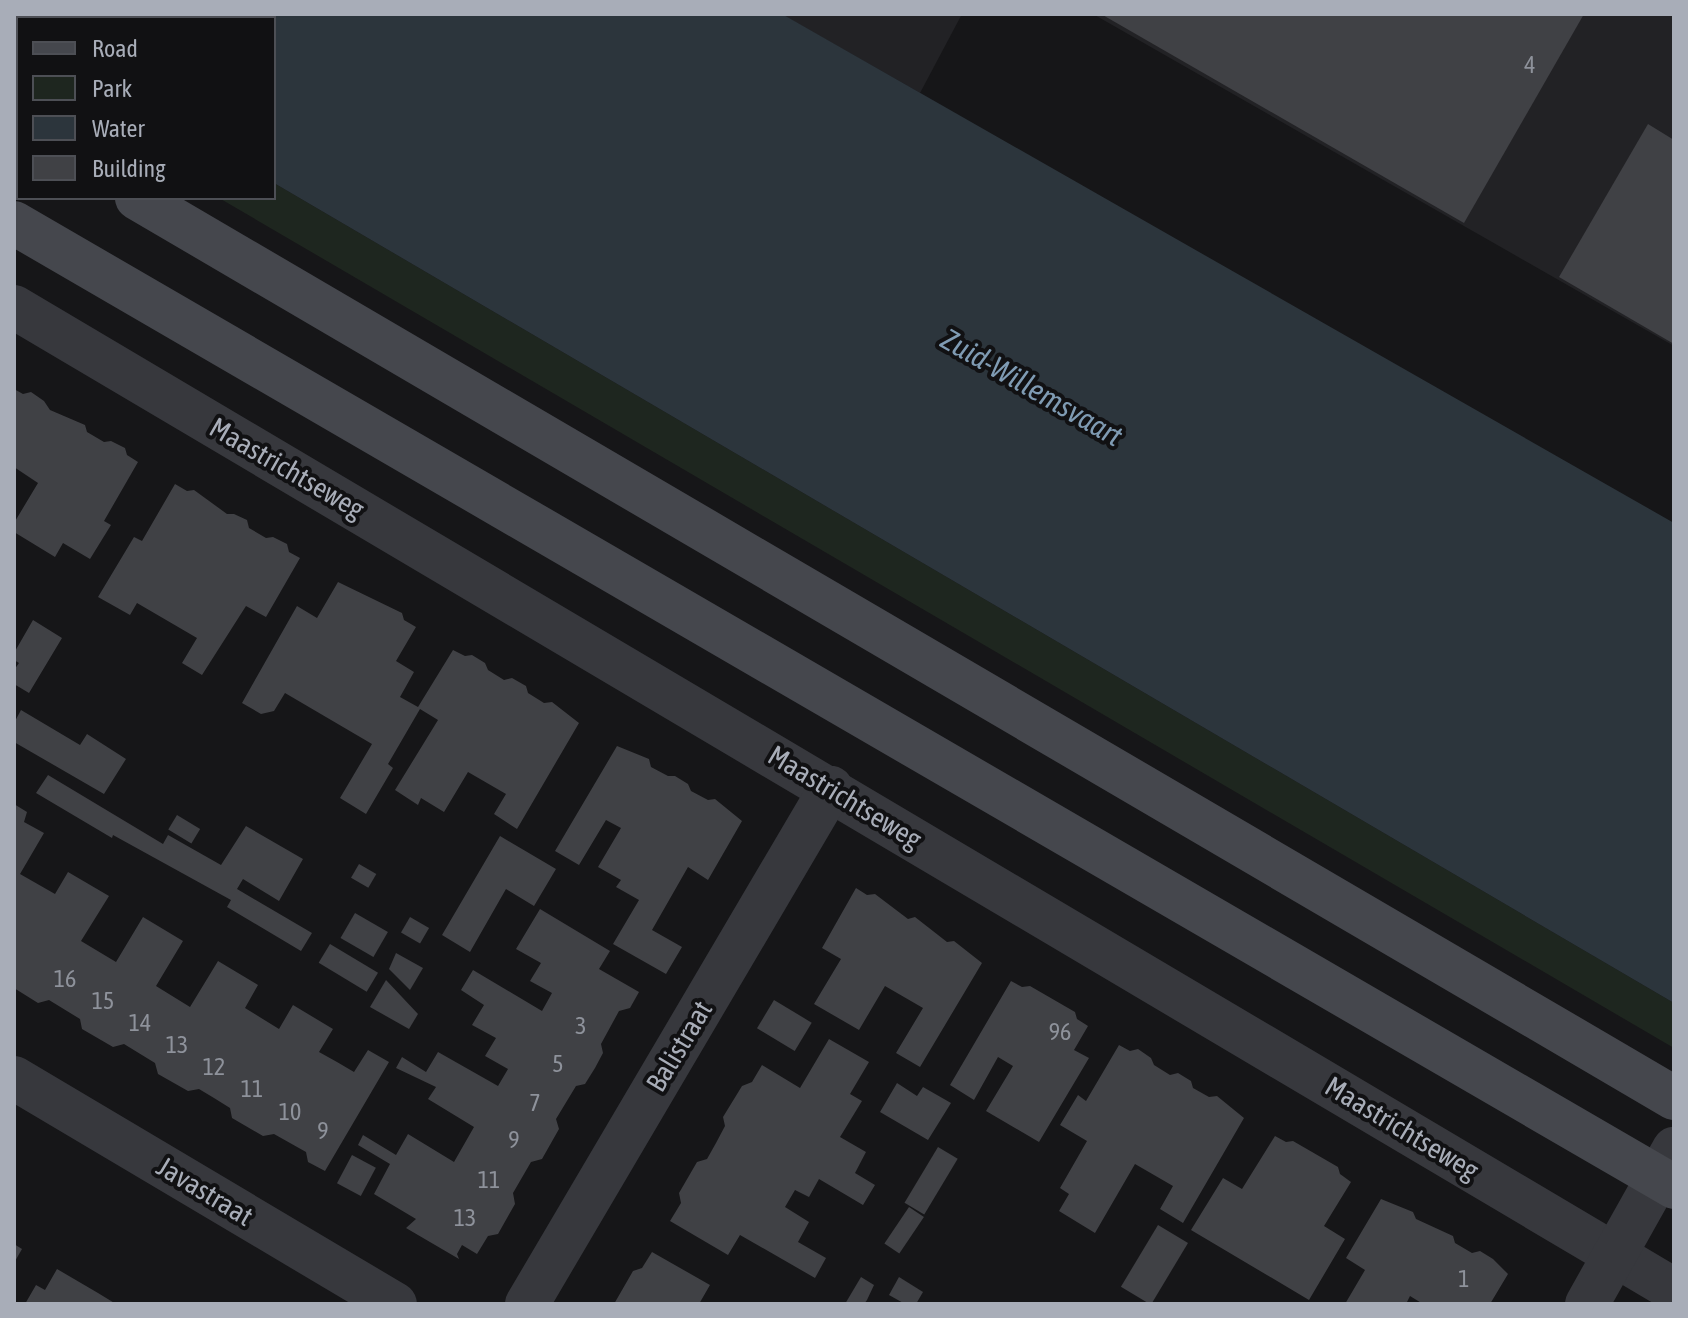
<!DOCTYPE html>
<html>
<head>
<meta charset="utf-8">
<style>
	body { margin:0 }
	#map { position:relative; width:1688px; height:1318px; overflow:hidden; background:#161618; font-family:"Asap Condensed",sans-serif }
	div>[style] { position:absolute }
	.built>* { inset:0; background:#222225 }
	.green>* { inset:0; background:#1e261f }
	.water>* { inset:0; background:#2c353c }
	.building>* { inset:0; background:#404145; transform-origin:0 0 }
	.minor>* { height:44px; margin:-22px; padding:0 22px; transform-origin:22px; border-radius:22px; background:#37383d }
	.tertiary>* { height:44px; margin:-22px; padding:0 22px; transform-origin:22px; border-radius:22px; background:#37383d }
	.secondary>* { height:44px; margin:-22px; padding:0 22px; transform-origin:22px; border-radius:22px; background:#45474d }
	span { translate:-50% -50%; white-space:nowrap; text-align:center; line-height:1.15; -webkit-text-stroke:8px #111113; paint-order:stroke }
	.number-label { font-size:24px; color:#8e929b }
	.number-label span { -webkit-text-stroke-width:0 }
	.street-label { font-size:28px; color:#a8adb8 }
	.water-label { font-size:30px; color:#7f9bb3; font-style:italic }
	.frame { position:absolute; inset:0; border:16px solid #a8adb8; pointer-events:none }
	.legend { position:absolute; left:16px; top:16px; width:260px; height:184px; box-sizing:border-box; background:#111113; border:2px solid #4d4f55; margin:0; padding:10px 14px; list-style:none; font-size:24px; color:#a8adb8 }
	.legend li { display:flex; align-items:center; gap:16px; height:40px }
	.legend b { width:40px; border:2px solid #4d4f55 }
</style>
</head>
<body>
<div id="map">
	<div class="built">
		<div style="clip-path:polygon(781px 14px,962px 14px,920px 93px)"></div>
		<div style="clip-path:polygon(1093px 14px,1674px 14px,1674px 346px)"></div>
	</div>
	<div class="green">
		<div style="clip-path:polygon(274px 183px,1674px 1003px,1674px 1048px,219px 198px,274px 198px)"></div>
	</div>
	<div class="water">
		<div style="clip-path:polygon(14px 14px,782px 14px,1674px 523px,1674px 1003px,274px 183px,274px 18px,18px 18px,18px 33px,14px 30px)"></div>
	</div>
	<div class="building">
		<div style="clip-path:polygon(1101px 14px,1584px 14px,1464px 223px)"></div>
		<div style="clip-path:polygon(1648px 124px,1674px 140px,1674px 344px,1559px 277px)"></div>
		<div style="clip-path:polygon(14px 389px,23px 394px,31px 392px,44px 401px,50px 410px,85px 425px,87px 432px,104px 442px,111px 441px,125px 448px,127px 455px,138px 462px,104px 521px,111px 525px,90px 559px,63px 543px,55px 557px,14px 532px,14px 523px,38px 483px,14px 467px)"></div>
		<div style="clip-path:polygon(175px 484px,187px 491px,194px 490px,227px 514px,234px 514px,247px 520px,249px 528px,266px 538px,273px 537px,287px 544px,289px 552px,300px 558px,266px 617px,246px 606px,202px 675px,182px 663px,197px 638px,137px 603px,130px 615px,98px 597px,134px 537px,142px 541px)"></div>
		<div style="clip-path:polygon(338px 582px,402px 613px,404px 620px,416px 627px,396px 661px,414px 672px,400px 697px,418px 707px,453px 650px,465px 656px,472px 655px,485px 663px,488px 670px,504px 680px,512px 678px,526px 686px,528px 693px,544px 703px,552px 702px,579px 723px,517px 829px,494px 814px,506px 794px,468px 772px,444px 812px,421px 798px,418px 805px,395px 790px,438px 720px,420px 709px,388px 764px,393px 768px,366px 814px,340px 798px,372px 744px,285px 693px,274px 711px,261px 714px,242px 703px,297px 606px,317px 618px)"></div>
		<div style="clip-path:polygon(33px 620px,62px 638px,29px 693px,14px 684px,14px 670px,19px 663px,14px 660px,14px 653px)"></div>
		<div style="clip-path:polygon(21px 710px,80px 745px,87px 734px,126px 759px,104px 794px,14px 742px,14px 723px)"></div>
		<div style="clip-path:polygon(617px 746px,649px 759px,651px 767px,668px 776px,675px 776px,688px 784px,691px 791px,708px 800px,715px 799px,742px 821px,708px 880px,688px 867px,652px 930px,682px 947px,666px 974px,613px 944px,639px 900px,616px 887px,621px 880px,598px 867px,621px 828px,606px 820px,579px 865px,555px 851px)"></div>
		<div style="clip-path:polygon(48px 775px,163px 844px,168px 835px,221px 865px,246px 826px,303px 859px,279px 901px,243px 879px,237px 889px,312px 933px,301px 951px,227px 907px,231px 900px,113px 835px,112px 838px,36px 793px)"></div>
		<div style="clip-path:polygon(14px 804px,27px 812px,24px 822px,44px 833px,20px 874px,55px 894px,68px 872px,109px 896px,81px 941px,116px 962px,143px 917px,183px 941px,156px 986px,190px 1007px,218px 961px,258px 985px,245px 1008px,279px 1029px,293px 1005px,333px 1029px,319px 1052px,337px 1062px,354px 1072px,368px 1050px,389px 1062px,325px 1171px,308px 1162px,306px 1152px,274px 1134px,263px 1136px,232px 1118px,230px 1108px,214px 1098px,199px 1089px,188px 1091px,158px 1074px,155px 1063px,124px 1044px,113px 1047px,82px 1029px,80px 1019px,49px 1000px,38px 1003px,14px 988px)"></div>
		<div style="left:177px;top:815px;width:27px;height:17px;rotate:31deg"></div>
		<div style="clip-path:polygon(500px 836px,556px 869px,534px 906px,506px 889px,470px 952px,442px 935px)"></div>
		<div style="left:359px;top:864px;width:20px;height:16px;rotate:30deg"></div>
		<div style="clip-path:polygon(856px 888px,867px 895px,875px 894px,908px 919px,915px 917px,947px 942px,954px 941px,982px 963px,920px 1067px,896px 1053px,923px 1008px,885px 986px,859px 1030px,814px 1004px,841px 959px,822px 948px)"></div>
		<div style="clip-path:polygon(540px 909px,610px 951px,599px 969px,639px 992px,630px 1008px,619px 1011px,601px 1044px,603px 1053px,595px 1068px,585px 1084px,576px 1086px,556px 1119px,559px 1129px,542px 1159px,531px 1162px,513px 1193px,515px 1204px,498px 1234px,488px 1236px,477px 1254px,462px 1245px,457px 1254px,459px 1259px,406px 1228px,416px 1219px,374px 1194px,390px 1164px,358px 1145px,363px 1135px,396px 1155px,408px 1134px,454px 1162px,474px 1127px,428px 1099px,436px 1087px,396px 1068px,402px 1057px,426px 1072px,438px 1052px,498px 1086px,508px 1069px,485px 1056px,496px 1038px,472px 1025px,484px 1005px,461px 990px,473px 970px,542px 1011px,552px 993px,530px 981px,541px 963px,516px 949px)"></div>
		<div style="left:355px;top:913px;width:38px;height:29px;rotate:30deg"></div>
		<div style="left:410px;top:917px;width:22px;height:18px;rotate:30deg"></div>
		<div style="left:330px;top:944px;width:56px;height:22px;rotate:31deg"></div>
		<div style="clip-path:polygon(396px 953px,423px 968px,410px 990px,389px 969px)"></div>
		<div style="clip-path:polygon(386px 980px,418px 1014px,409px 1029px,370px 1007px)"></div>
		<div style="clip-path:polygon(1011px 981px,1022px 987px,1030px 986px,1075px 1012px,1077px 1019px,1088px 1026px,1074px 1050px,1089px 1058px,1039px 1142px,986px 1111px,1013px 1066px,998px 1057px,974px 1100px,950px 1085px)"></div>
		<div style="left:774px;top:1000px;width:44px;height:33px;rotate:31deg"></div>
		<div style="clip-path:polygon(829px 1039px,869px 1062px,850px 1094px,862px 1101px,840px 1137px,866px 1152px,855px 1173px,875px 1185px,863px 1205px,819px 1179px,809px 1197px,795px 1190px,785px 1207px,809px 1222px,798px 1242px,826px 1258px,815px 1278px,740px 1235px,728px 1255px,670px 1221px,681px 1203px,679px 1193px,697px 1162px,707px 1159px,716px 1143px,725px 1126px,723px 1117px,742px 1086px,752px 1082px,762px 1065px,800px 1088px)"></div>
		<div style="clip-path:polygon(1119px 1045px,1130px 1051px,1138px 1049px,1151px 1058px,1154px 1065px,1170px 1075px,1178px 1073px,1191px 1081px,1193px 1088px,1209px 1097px,1217px 1096px,1244px 1118px,1183px 1223px,1160px 1209px,1173px 1186px,1135px 1164px,1095px 1233px,1059px 1211px,1069px 1194px,1060px 1188px,1087px 1141px,1060px 1125px,1078px 1095px,1086px 1101px)"></div>
		<div style="clip-path:polygon(897px 1083px,917px 1096px,923px 1087px,951px 1103px,928px 1140px,880px 1112px)"></div>
		<div style="clip-path:polygon(1275px 1136px,1286px 1142px,1293px 1141px,1338px 1167px,1340px 1174px,1351px 1182px,1324px 1226px,1345px 1239px,1309px 1300px,1191px 1230px,1223px 1178px,1242px 1189px)"></div>
		<div style="left:938px;top:1147px;width:23px;height:65px;rotate:31deg"></div>
		<div style="left:352px;top:1155px;width:27px;height:32px;rotate:28deg"></div>
		<div style="clip-path:polygon(1381px 1199px,1413px 1212px,1416px 1219px,1453px 1236px,1455px 1243px,1472px 1253px,1480px 1251px,1493px 1259px,1508px 1274px,1490px 1304px,1423px 1304px,1410px 1296px,1406px 1304px,1345px 1304px,1365px 1270px,1346px 1258px)"></div>
		<div style="left:909px;top:1207px;width:18px;height:44px;rotate:34deg"></div>
		<div style="left:1158px;top:1225px;width:35px;height:72px;rotate:31deg"></div>
		<div style="clip-path:polygon(14px 1244px,22px 1249px,14px 1263px)"></div>
		<div style="clip-path:polygon(652px 1252px,710px 1285px,699px 1304px,614px 1304px,633px 1271px,642px 1268px)"></div>
		<div style="clip-path:polygon(57px 1269px,98px 1293px,116px 1304px,25px 1304px,36px 1285px,45px 1290px)"></div>
		<div style="clip-path:polygon(861px 1277px,874px 1285px,867px 1300px,864px 1304px,845px 1304px)"></div>
		<div style="clip-path:polygon(899px 1277px,923px 1292px,916px 1304px,905px 1304px,889px 1295px)"></div>
	</div>
	<div class="minor">
		<div style="left:14px;top:307px;width:1929px;rotate:30.63deg"></div>
		<div style="left:14px;top:1078px;width:443px;rotate:30.7deg"></div>
		<div style="left:527px;top:1304px;width:599px;rotate:-59.5deg"></div>
	</div>
	<div class="tertiary">
		<div style="left:1587px;top:1304px;width:178px;rotate:-60.7deg"></div>
	</div>
	<div class="secondary">
		<div style="left:14px;top:126px;width:4px;rotate:27deg"></div>
		<div style="left:137px;top:198px;width:1781px;rotate:30.35deg"></div>
		<div style="left:14px;top:223px;width:1920px;rotate:30.14deg"></div>
	</div>
	<div class="number-label">
		<span style="left:1530px;top:65px">4</span>
		<span style="left:65px;top:979px">16</span>
		<span style="left:103px;top:1001px">15</span>
		<span style="left:140px;top:1023px">14</span>
		<span style="left:581px;top:1026px">3</span>
		<span style="left:1060px;top:1032px">96</span>
		<span style="left:177px;top:1045px">13</span>
		<span style="left:558px;top:1064px">5</span>
		<span style="left:214px;top:1067px">12</span>
		<span style="left:252px;top:1089px">11</span>
		<span style="left:535px;top:1103px">7</span>
		<span style="left:290px;top:1112px">10</span>
		<span style="left:323px;top:1131px">9</span>
		<span style="left:514px;top:1140px">9</span>
		<span style="left:489px;top:1180px">11</span>
		<span style="left:465px;top:1218px">13</span>
		<span style="left:1464px;top:1279px">1</span>
	</div>
	<div class="street-label">
		<span style="left:287px;top:468px;rotate:30deg">Maastrichtseweg</span>
		<span style="left:845px;top:797px;rotate:31deg">Maastrichtseweg</span>
		<span style="left:679px;top:1046px;rotate:-59deg">Balistraat</span>
		<span style="left:1402px;top:1128px;rotate:31deg">Maastrichtseweg</span>
		<span style="left:205px;top:1191px;rotate:31deg">Javastraat</span>
	</div>
	<div class="water-label">
		<span style="left:1032px;top:387px;rotate:30deg">Zuid-Willemsvaart</span>
	</div>
	<div class="frame"></div>
	<ul class="legend">
	<li><b style="height:10px;background:#45474d"></b>Road</li>
	<li><b style="height:22px;background:#1e261f"></b>Park</li>
	<li><b style="height:22px;background:#2c353c"></b>Water</li>
	<li><b style="height:22px;background:#404145"></b>Building</li>
	</ul>
</div>
</body>
</html>
